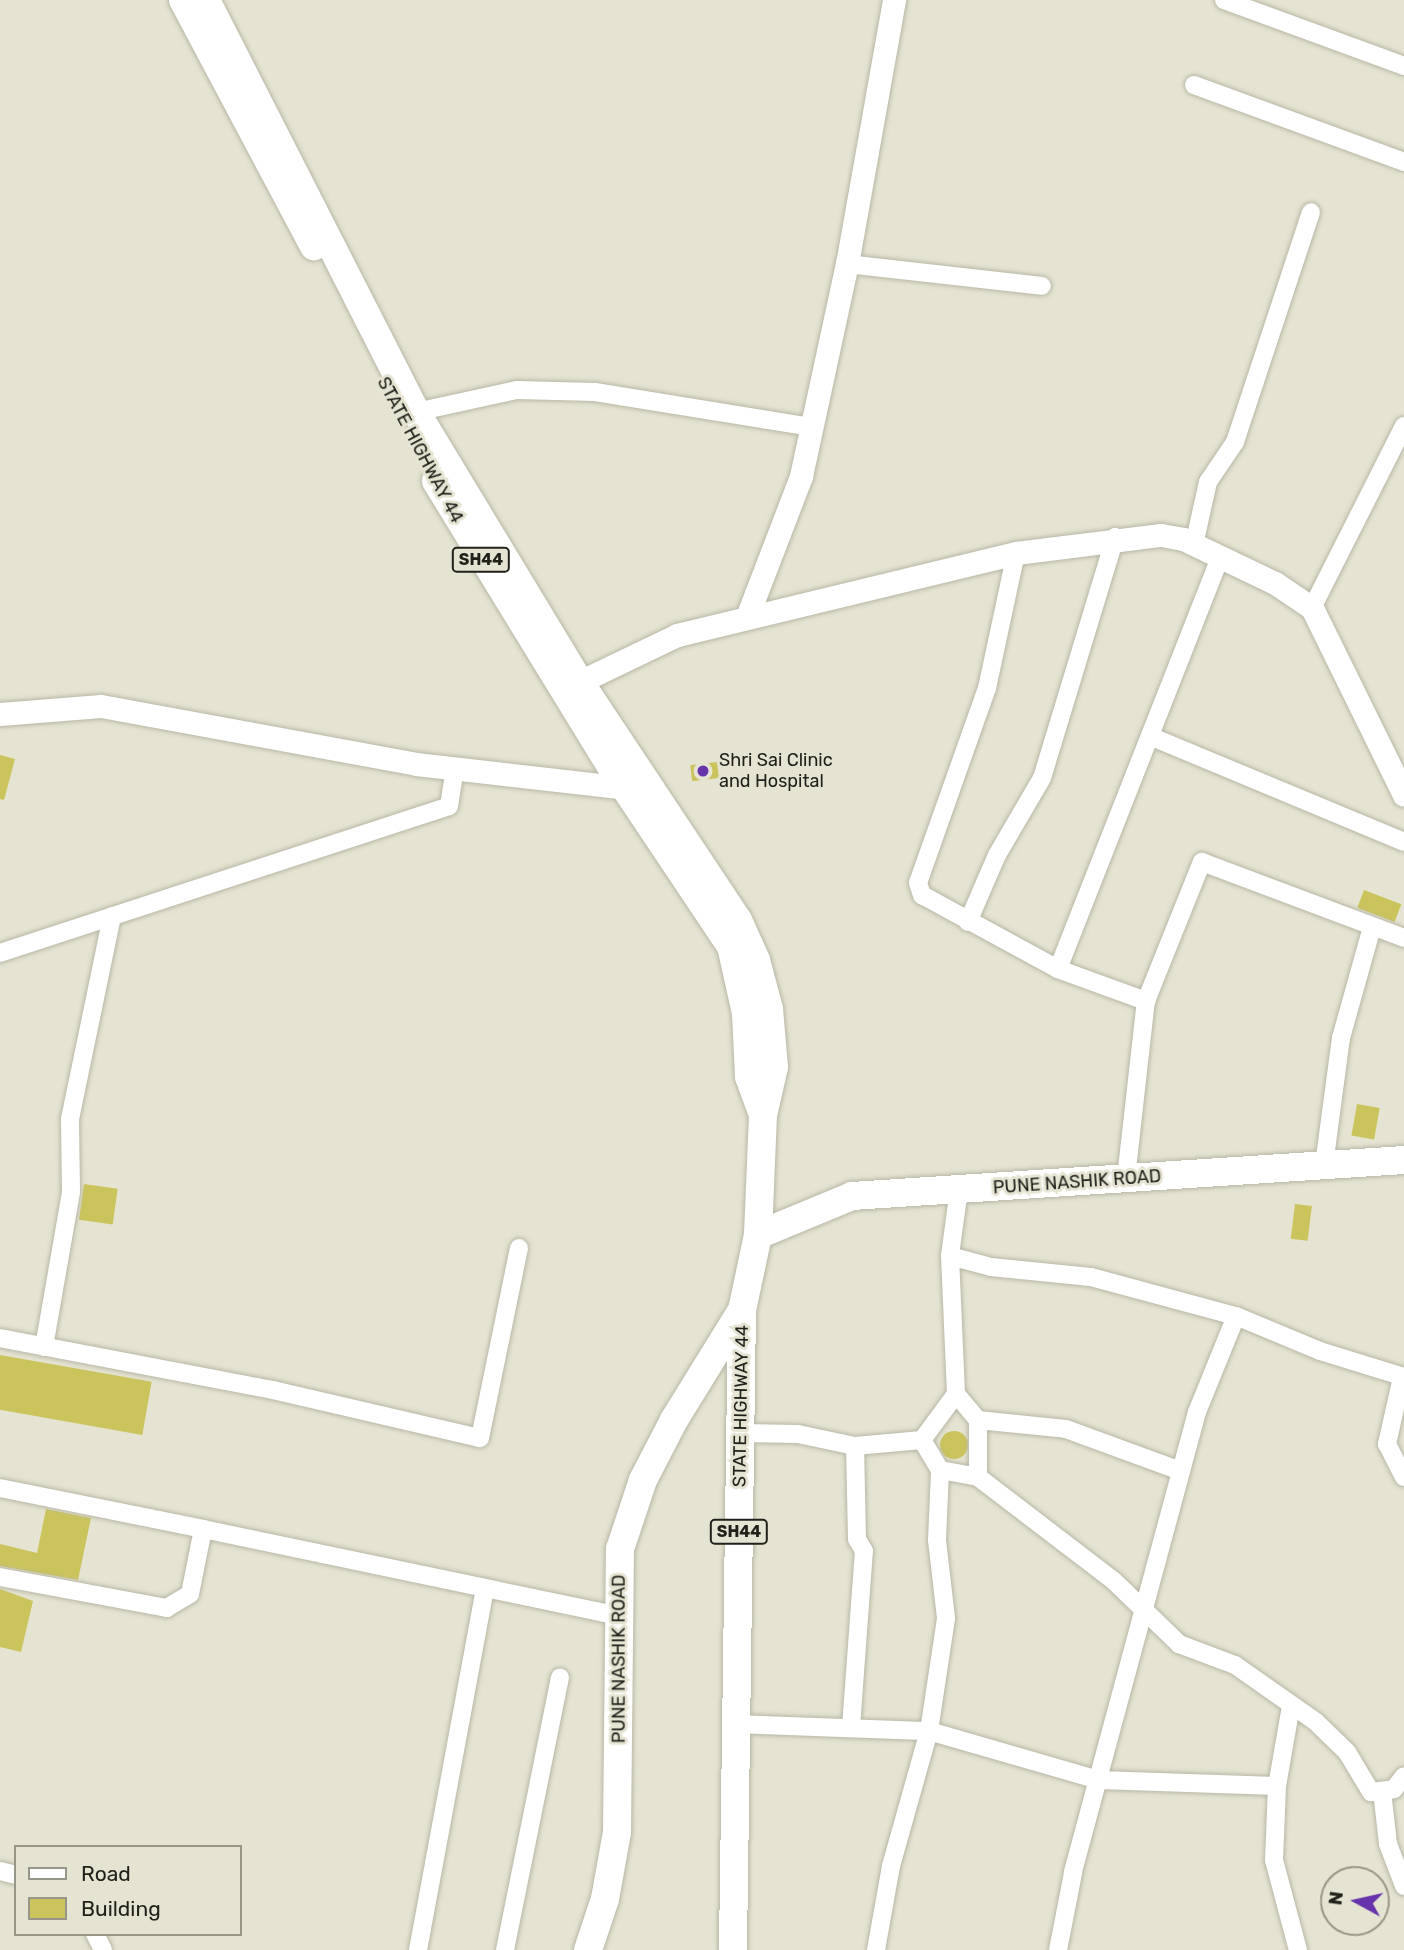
<!DOCTYPE html>
<html>
<head>
<meta charset="utf-8">
<style>
	body { margin:0 }
	#map { position:relative; width:1404px; height:1950px; overflow:hidden; background:#e5e4d2; font-family:Rubik,sans-serif }
	div>[style] { position:absolute }
	.building>* { inset:0; background:#cbc45c; transform-origin:0 0 }
	.round { border-radius:50% }
	.roads { filter:drop-shadow(0 0 2px #b8b7a6) drop-shadow(0 0 2px #b8b7a6) }
	.minor>* { height:18px; margin:-9px; padding:0 9px; transform-origin:9px; border-radius:9px; background:#fff }
	.tertiary>* { height:23px; margin:-11.5px; padding:0 11.5px; transform-origin:11.5px; border-radius:11.5px; background:#fff }
	.primary>* { height:28px; margin:-14px; padding:0 14px; transform-origin:14px; border-radius:14px; background:#fff }
	.dots>* { width:19px; height:19px; translate:-50% -50%; box-sizing:border-box; border:4px solid #e5e4d2; border-radius:50% }
	span { translate:-50% -50%; white-space:nowrap; text-align:center; line-height:1.15; -webkit-text-stroke:6px #e5e4d2; paint-order:stroke }
	.shield-label span { padding:2px 5px; background:#e5e4d2; border:2px solid; border-radius:5px; -webkit-text-stroke-width:0 }
	.shield-label { font-size:16px; color:#21201a; font-weight:700 }
	.street-label { font-size:18px; color:#21201a }
	.poi-label { font-size:18px; color:#21201a }
	.left { translate:0 -50%; text-align:left }
	.legend { position:absolute; left:14px; top:1845px; width:228px; height:91px; box-sizing:border-box; background:#e5e4d2; border:2px solid #979688; margin:0; padding:9px 12px; list-style:none; font-size:21px; color:#21201a }
	.legend li { display:flex; align-items:center; gap:14px; height:35px }
	.legend b { width:35px; border:2px solid #979688 }
	.north { position:absolute; left:1320px; top:1866px; width:70px; height:70px; box-sizing:border-box; background:#e5e4d2; border:2px solid #979688; border-radius:50%; rotate:278deg; font-size:19px; font-weight:700; line-height:28px; text-align:center; color:#21201a }
	.north::after { content:''; display:block; margin:auto; width:24px; height:32px; background:#6733aa; clip-path:polygon(50% 0,100% 100%,50% 72%,0 100%) }
</style>
</head>
<body>
<div id="map">
	<div class="building">
		<div style="clip-path:polygon(0 755px,15px 759px,4px 800px,0 799px)"></div>
		<div style="left:717px;top:762px;width:16px;height:27px;rotate:83deg"></div>
		<div style="left:1364px;top:890px;width:40px;height:19px;rotate:21deg"></div>
		<div style="left:1357px;top:1104px;width:23px;height:32px;rotate:10deg"></div>
		<div style="left:84px;top:1184px;width:34px;height:36px;rotate:8deg"></div>
		<div style="left:1295px;top:1204px;width:17px;height:35px;rotate:7deg"></div>
		<div style="left:0;top:1355px;width:154px;height:54px;rotate:10deg"></div>
		<div class="round" style="left:940px;top:1431px;width:28px;height:28px"></div>
		<div style="clip-path:polygon(46px 1509px,91px 1518px,78px 1580px,0 1566px,0 1544px,37px 1553px)"></div>
		<div style="clip-path:polygon(0 1589px,33px 1601px,21px 1652px,0 1647px)"></div>
	</div>
	<div class="roads">
		<div class="minor">
			<div style="left:1224px;top:0;width:192px;rotate:20.1deg"></div>
			<div style="left:1194px;top:85px;width:224px;rotate:20.1deg"></div>
			<div style="left:847px;top:264px;width:196px;rotate:6.4deg"></div>
			<div style="left:416px;top:412px;width:103px;rotate:-12.3deg"></div>
			<div style="left:517px;top:390px;width:78px;rotate:1.5deg"></div>
			<div style="left:595px;top:392px;width:220px;rotate:9.2deg"></div>
			<div style="left:1194px;top:545px;width:65px;rotate:-77.5deg"></div>
			<div style="left:1208px;top:482px;width:48px;rotate:-56deg"></div>
			<div style="left:1235px;top:442px;width:242px;rotate:-71.7deg"></div>
			<div style="left:1016px;top:553px;width:138px;rotate:102.1deg"></div>
			<div style="left:987px;top:688px;width:207px;rotate:109.5deg"></div>
			<div style="left:918px;top:883px;width:13px;rotate:72deg"></div>
			<div style="left:922px;top:895px;width:155px;rotate:28.6deg"></div>
			<div style="left:1058px;top:969px;width:94px;rotate:20deg"></div>
			<div style="left:1312px;top:608px;width:204px;rotate:-63.2deg"></div>
			<div style="left:1152px;top:737px;width:273px;rotate:22.6deg"></div>
			<div style="left:968px;top:922px;width:73px;rotate:-66.6deg"></div>
			<div style="left:997px;top:855px;width:89px;rotate:-59.7deg"></div>
			<div style="left:1042px;top:778px;width:252px;rotate:-73.1deg"></div>
			<div style="left:0;top:953px;width:472px;rotate:-18.1deg"></div>
			<div style="left:449px;top:806px;width:36px;rotate:-81deg"></div>
			<div style="left:1058px;top:969px;width:443px;rotate:-68.5deg"></div>
			<div style="left:1324px;top:1165px;width:128px;rotate:-82.4deg"></div>
			<div style="left:1341px;top:1038px;width:115px;rotate:-74.4deg"></div>
			<div style="left:1126px;top:1178px;width:178px;rotate:-83.6deg"></div>
			<div style="left:1146px;top:1001px;width:150px;rotate:-68.1deg"></div>
			<div style="left:1202px;top:862px;width:216px;rotate:20.6deg"></div>
			<div style="left:959px;top:1189px;width:68px;rotate:97.7deg"></div>
			<div style="left:950px;top:1256px;width:42px;rotate:15deg"></div>
			<div style="left:991px;top:1267px;width:100px;rotate:5.7deg"></div>
			<div style="left:1091px;top:1277px;width:150px;rotate:15.1deg"></div>
			<div style="left:1236px;top:1316px;width:104px;rotate:112.1deg"></div>
			<div style="left:1197px;top:1412px;width:477px;rotate:105.1deg"></div>
			<div style="left:1073px;top:1873px;width:78px;rotate:101deg"></div>
			<div style="left:950px;top:1256px;width:138px;rotate:87.5deg"></div>
			<div style="left:956px;top:1394px;width:34px;rotate:50deg"></div>
			<div style="left:978px;top:1420px;width:57px;rotate:90deg"></div>
			<div style="left:978px;top:1477px;width:171px;rotate:37.4deg"></div>
			<div style="left:1114px;top:1581px;width:91px;rotate:44.1deg"></div>
			<div style="left:1179px;top:1644px;width:60px;rotate:20.6deg"></div>
			<div style="left:1235px;top:1665px;width:99px;rotate:35.1deg"></div>
			<div style="left:1316px;top:1722px;width:43px;rotate:44.1deg"></div>
			<div style="left:1347px;top:1752px;width:47px;rotate:59deg"></div>
			<div style="left:1371px;top:1792px;width:23px;rotate:-7deg"></div>
			<div style="left:1394px;top:1789px;width:16px;rotate:-52deg"></div>
			<div style="left:1236px;top:1316px;width:91px;rotate:22.6deg"></div>
			<div style="left:1320px;top:1351px;width:88px;rotate:17.2deg"></div>
			<div style="left:0;top:1338px;width:278px;rotate:10.8deg"></div>
			<div style="left:273px;top:1390px;width:212px;rotate:13.1deg"></div>
			<div style="left:480px;top:1438px;width:194px;rotate:-78.4deg"></div>
			<div style="left:44px;top:1347px;width:157px;rotate:-80.1deg"></div>
			<div style="left:71px;top:1192px;width:73px;rotate:-90.8deg"></div>
			<div style="left:70px;top:1119px;width:207px;rotate:-78.3deg"></div>
			<div style="left:1402px;top:1377px;width:69px;rotate:102.6deg"></div>
			<div style="left:1387px;top:1444px;width:37px;rotate:63deg"></div>
			<div style="left:978px;top:1420px;width:88px;rotate:5.8deg"></div>
			<div style="left:1066px;top:1429px;width:122px;rotate:20.1deg"></div>
			<div style="left:740px;top:1433px;width:58px;rotate:1deg"></div>
			<div style="left:798px;top:1434px;width:58px;rotate:11.9deg"></div>
			<div style="left:855px;top:1446px;width:67px;rotate:-5.1deg"></div>
			<div style="left:922px;top:1440px;width:57px;rotate:-53.5deg"></div>
			<div style="left:922px;top:1440px;width:35px;rotate:59deg"></div>
			<div style="left:940px;top:1470px;width:39px;rotate:10deg"></div>
			<div style="left:0;top:1488px;width:207px;rotate:11.4deg"></div>
			<div style="left:203px;top:1529px;width:66px;rotate:101.3deg"></div>
			<div style="left:190px;top:1594px;width:27px;rotate:149deg"></div>
			<div style="left:167px;top:1608px;width:170px;rotate:-169.5deg"></div>
			<div style="left:203px;top:1529px;width:421px;rotate:11.8deg"></div>
			<div style="left:1291px;top:1706px;width:81px;rotate:99.9deg"></div>
			<div style="left:1277px;top:1786px;width:74px;rotate:92.3deg"></div>
			<div style="left:1274px;top:1860px;width:93px;rotate:75.1deg"></div>
			<div style="left:736px;top:1724px;width:193px;rotate:2.1deg"></div>
			<div style="left:929px;top:1731px;width:177px;rotate:16.1deg"></div>
			<div style="left:1099px;top:1780px;width:178px;rotate:1.9deg"></div>
			<div style="left:851px;top:1727px;width:176px;rotate:-85.8deg"></div>
			<div style="left:864px;top:1551px;width:14px;rotate:-120deg"></div>
			<div style="left:857px;top:1539px;width:93px;rotate:-91.2deg"></div>
			<div style="left:1382px;top:1791px;width:53px;rotate:83.5deg"></div>
			<div style="left:1388px;top:1844px;width:45px;rotate:69.1deg"></div>
			<div style="left:0;top:1871px;width:16px;rotate:14deg"></div>
			<div style="left:95px;top:1934px;width:18px;rotate:63deg"></div>
			<div style="left:418px;top:1950px;width:367px;rotate:-79.5deg"></div>
			<div style="left:505px;top:1950px;width:278px;rotate:-78.6deg"></div>
			<div style="left:876px;top:1950px;width:85px;rotate:-79.9deg"></div>
			<div style="left:891px;top:1866px;width:140px;rotate:-74.3deg"></div>
			<div style="left:929px;top:1731px;width:114px;rotate:-81.4deg"></div>
			<div style="left:946px;top:1618px;width:79px;rotate:-96.6deg"></div>
			<div style="left:937px;top:1540px;width:70px;rotate:-87.5deg"></div>
		</div>
		<div class="tertiary">
			<div style="left:747px;top:617px;width:151px;rotate:-69deg"></div>
			<div style="left:801px;top:476px;width:217px;rotate:-77.8deg"></div>
			<div style="left:847px;top:264px;width:268px;rotate:-79.9deg"></div>
			<div style="left:565px;top:689px;width:124px;rotate:-25.7deg"></div>
			<div style="left:677px;top:635px;width:349px;rotate:-13.6deg"></div>
			<div style="left:1016px;top:553px;width:146px;rotate:-7.1deg"></div>
			<div style="left:1161px;top:535px;width:22px;rotate:10deg"></div>
			<div style="left:1183px;top:539px;width:102px;rotate:25.6deg"></div>
			<div style="left:1275px;top:583px;width:45px;rotate:34deg"></div>
			<div style="left:1312px;top:608px;width:208px;rotate:63.8deg"></div>
			<div style="left:0;top:714px;width:101px;rotate:-4.5deg"></div>
			<div style="left:101px;top:706px;width:320px;rotate:10.4deg"></div>
			<div style="left:416px;top:764px;width:211px;rotate:6.5deg"></div>
			<div style="left:626px;top:788px;width:11px;rotate:-27deg"></div>
		</div>
		<div class="primary">
			<div style="left:183px;top:0;width:279px;rotate:62deg"></div>
			<div style="left:206px;top:0;width:462px;rotate:63deg"></div>
			<div style="left:416px;top:412px;width:315px;rotate:58.8deg"></div>
			<div style="left:579px;top:681px;width:287px;rotate:56.4deg"></div>
			<div style="left:738px;top:920px;width:44px;rotate:65.8deg"></div>
			<div style="left:756px;top:960px;width:51px;rotate:75.1deg"></div>
			<div style="left:769px;top:1009px;width:58px;rotate:85.1deg"></div>
			<div style="left:774px;top:1067px;width:49px;rotate:102.9deg"></div>
			<div style="left:763px;top:1115px;width:120px;rotate:92.4deg"></div>
			<div style="left:758px;top:1235px;width:77px;rotate:102deg"></div>
			<div style="left:742px;top:1310px;width:640px;rotate:90.81deg"></div>
			<div style="left:436px;top:481px;width:346px;rotate:58.5deg"></div>
			<div style="left:617px;top:776px;width:205px;rotate:56.2deg"></div>
			<div style="left:731px;top:946px;width:69px;rotate:77.4deg"></div>
			<div style="left:746px;top:1013px;width:64px;rotate:87.3deg"></div>
			<div style="left:749px;top:1077px;width:40px;rotate:69.8deg"></div>
			<div style="left:758px;top:1235px;width:102px;rotate:-22.5deg"></div>
			<div style="left:852px;top:1196px;width:553px;rotate:-3.73deg"></div>
			<div style="left:588px;top:1950px;width:54px;rotate:-71.6deg"></div>
			<div style="left:605px;top:1899px;width:68px;rotate:-79.8deg"></div>
			<div style="left:617px;top:1832px;width:283px;rotate:-89.4deg"></div>
			<div style="left:620px;top:1549px;width:73px;rotate:-71.6deg"></div>
			<div style="left:643px;top:1480px;width:68px;rotate:-62.7deg"></div>
			<div style="left:674px;top:1420px;width:129px;rotate:-58.3deg"></div>
		</div>
	</div>
	<div class="dots">
		<div style="left:703px;top:771px;background:#6733aa"></div>
	</div>
	<div class="shield-label">
		<span style="left:481px;top:560px">SH44</span>
		<span style="left:739px;top:1532px">SH44</span>
	</div>
	<div class="street-label">
		<span style="left:420px;top:450px;rotate:62deg">STATE HIGHWAY 44</span>
		<span style="left:1077px;top:1182px;rotate:-4deg">PUNE NASHIK ROAD</span>
		<span style="left:741px;top:1406px;rotate:-89deg">STATE HIGHWAY 44</span>
		<span style="left:619px;top:1659px;rotate:-90deg">PUNE NASHIK ROAD</span>
	</div>
	<div class="poi-label">
		<span class="left" style="left:719px;top:771px">Shri Sai Clinic<br>and Hospital</span>
	</div>
	<ul class="legend">
	<li><b style="height:9px;background:#fff"></b>Road</li>
	<li><b style="height:19px;background:#cbc45c"></b>Building</li>
	</ul>
	<div class="north">N</div>
</div>
</body>
</html>
